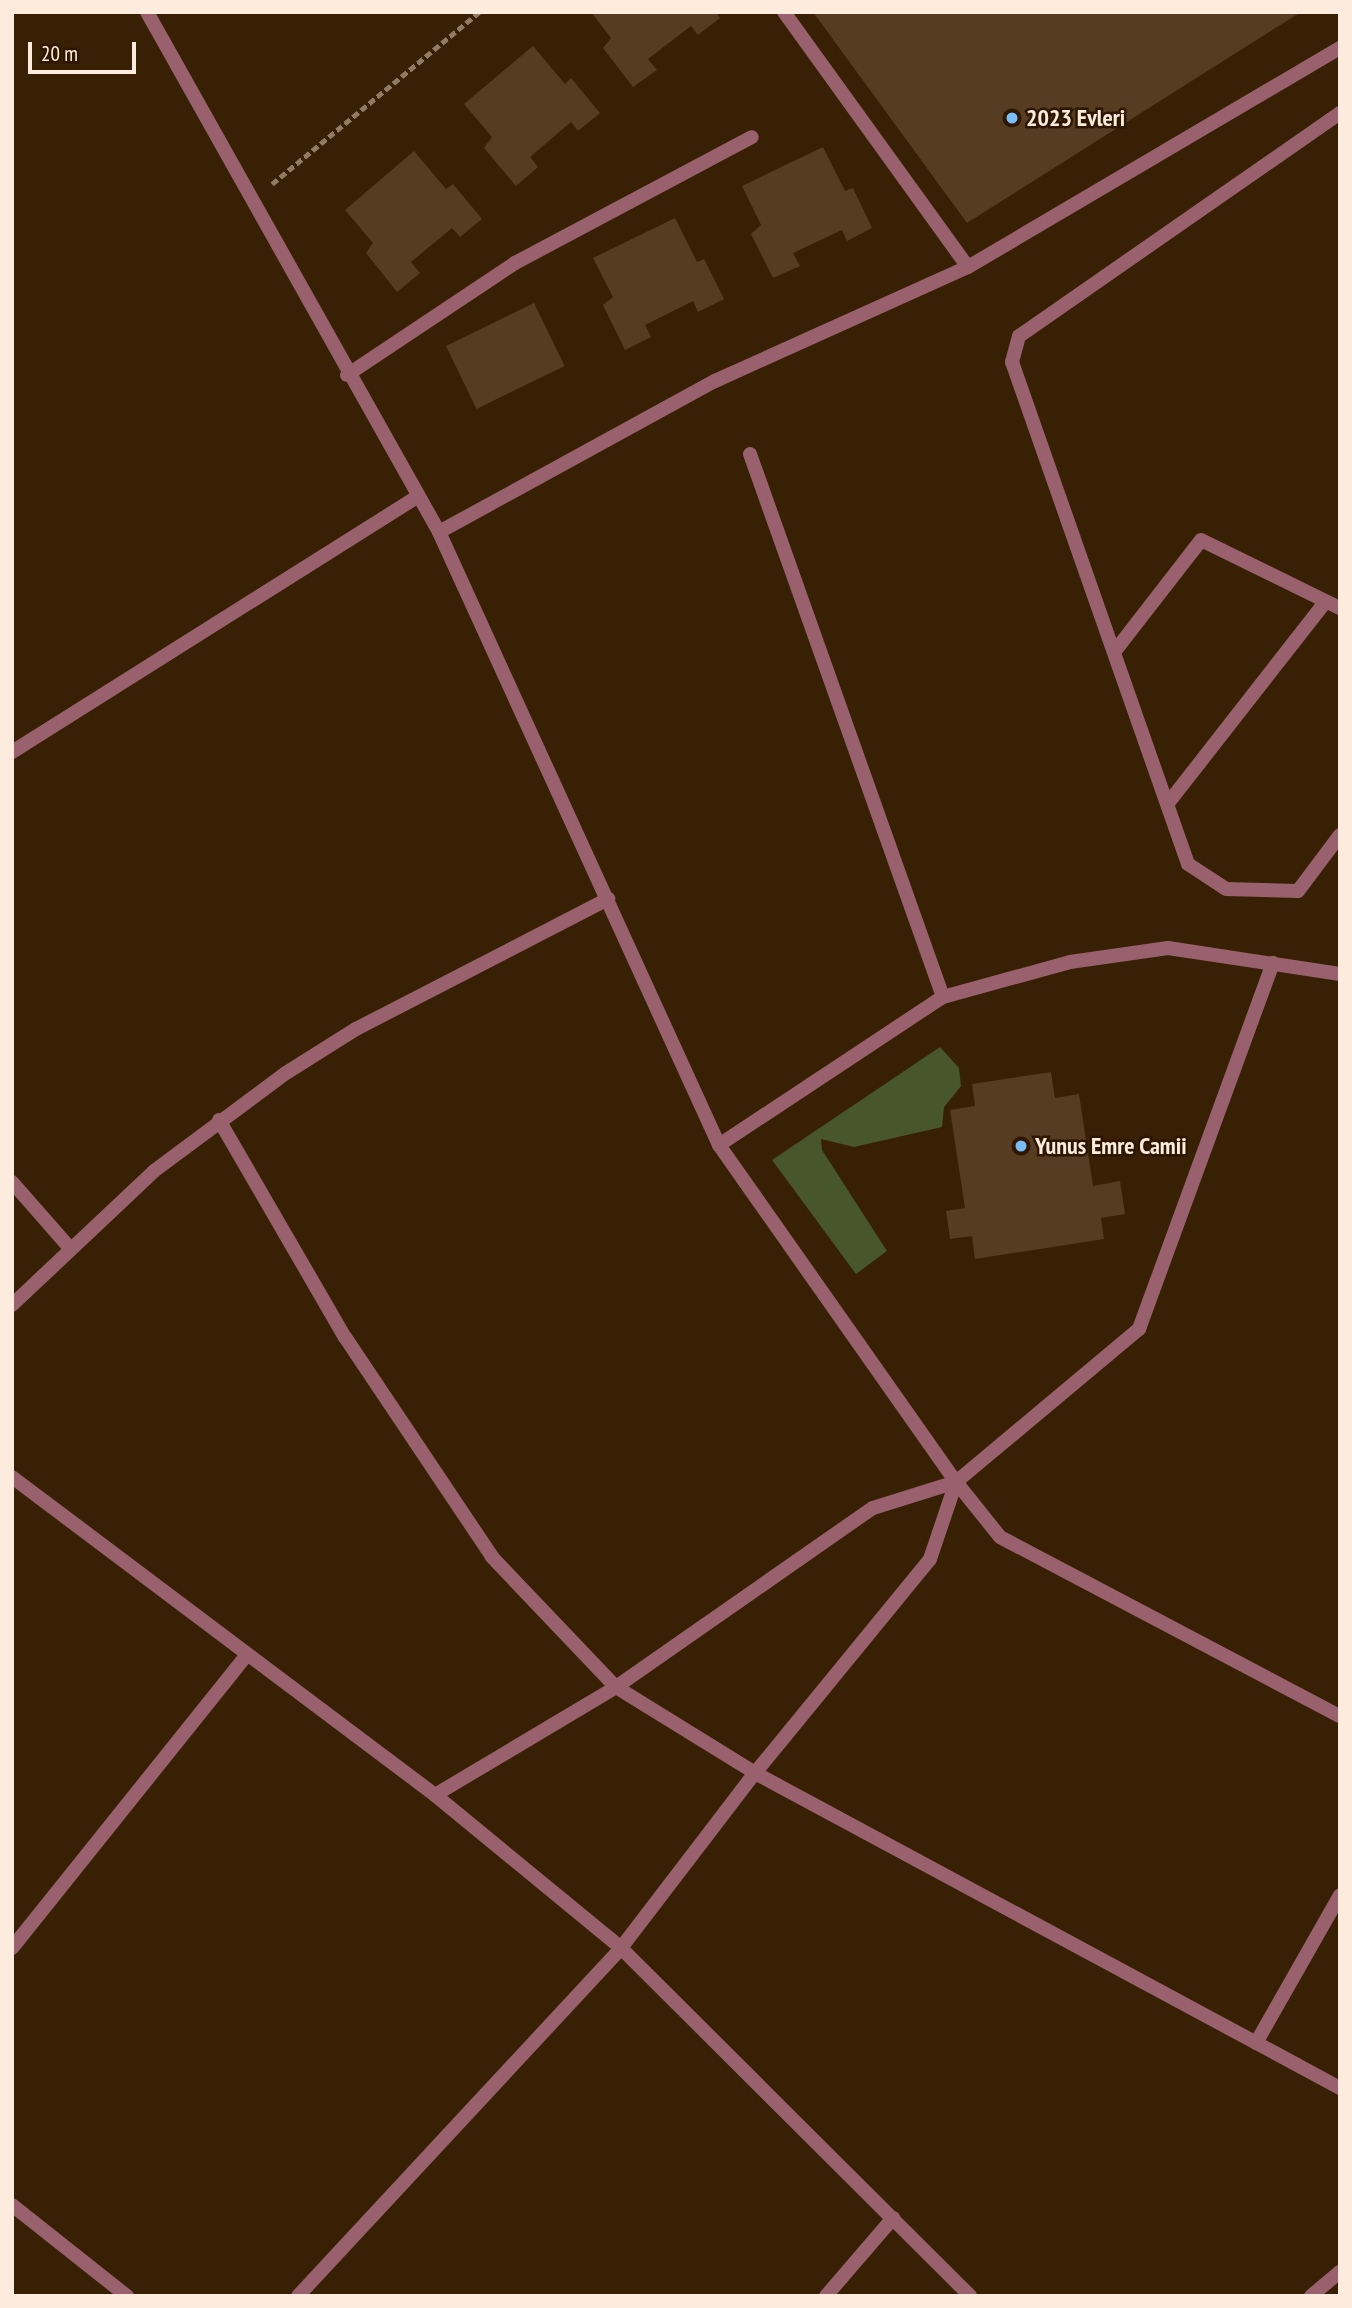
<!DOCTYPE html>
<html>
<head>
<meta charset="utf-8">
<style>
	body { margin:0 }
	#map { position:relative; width:1352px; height:2308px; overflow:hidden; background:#382004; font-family:"PT Sans Narrow",sans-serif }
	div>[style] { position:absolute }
	.green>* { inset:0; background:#47562b }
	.building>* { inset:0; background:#563c21; transform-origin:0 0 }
	.path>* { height:4.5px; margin-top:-2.25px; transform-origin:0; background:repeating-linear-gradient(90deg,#907b65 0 7px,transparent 0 10.5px) }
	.lane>* { height:14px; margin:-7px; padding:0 7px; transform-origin:7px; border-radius:7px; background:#99606d }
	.street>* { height:14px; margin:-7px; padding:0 7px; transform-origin:7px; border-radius:7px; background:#99606d }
	.dots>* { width:19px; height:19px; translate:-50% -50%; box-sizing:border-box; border:4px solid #2e1600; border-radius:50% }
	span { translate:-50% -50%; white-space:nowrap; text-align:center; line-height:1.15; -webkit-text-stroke:5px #2e1600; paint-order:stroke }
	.poi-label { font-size:24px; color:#fdecdd; font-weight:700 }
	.left { translate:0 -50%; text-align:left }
	.frame { position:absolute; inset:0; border:14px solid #fdecdd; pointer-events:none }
	.scale { position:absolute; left:28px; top:42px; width:108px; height:32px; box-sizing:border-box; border:4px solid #fdecdd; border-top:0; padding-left:9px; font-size:21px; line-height:24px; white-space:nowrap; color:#fdecdd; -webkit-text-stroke:5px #2e1600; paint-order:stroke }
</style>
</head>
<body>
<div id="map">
	<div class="green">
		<div style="clip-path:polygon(940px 1047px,959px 1068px,961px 1086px,944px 1107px,942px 1127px,854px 1147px,821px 1139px,822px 1150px,887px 1251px,856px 1274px,772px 1160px)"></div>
	</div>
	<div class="building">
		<div style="clip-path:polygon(591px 12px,716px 12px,720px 18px,698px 35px,691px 26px,648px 59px,657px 70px,633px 87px,603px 48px,611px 38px)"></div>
		<div style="clip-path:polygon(813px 12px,1301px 12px,967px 223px)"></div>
		<div style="clip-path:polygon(533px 46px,565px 84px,571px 78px,600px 113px,578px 131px,571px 122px,530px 157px,538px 167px,516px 186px,484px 148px,492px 137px,464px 104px)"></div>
		<div style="clip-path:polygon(823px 147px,845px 191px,853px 188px,872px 228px,847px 241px,842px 230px,793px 253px,800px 266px,773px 278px,751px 234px,761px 225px,742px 186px)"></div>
		<div style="clip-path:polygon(414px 151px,446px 189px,453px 184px,482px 219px,460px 237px,452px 228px,411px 262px,420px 273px,397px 292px,366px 253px,373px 243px,345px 210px)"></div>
		<div style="clip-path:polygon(675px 218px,697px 262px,704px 259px,724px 299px,698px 312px,693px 301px,645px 325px,651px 337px,625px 350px,603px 305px,613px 297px,593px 258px)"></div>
		<div style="left:534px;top:303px;width:70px;height:98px;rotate:64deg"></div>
		<div style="clip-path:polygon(1051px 1072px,1055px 1098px,1079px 1094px,1093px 1186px,1120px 1181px,1125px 1214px,1101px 1218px,1104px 1239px,975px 1259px,972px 1236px,950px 1239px,946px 1211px,965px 1208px,950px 1110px,975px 1106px,972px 1084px)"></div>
	</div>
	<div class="path">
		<div style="left:272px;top:184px;width:269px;rotate:-39.7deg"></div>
	</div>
	<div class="lane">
		<div style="left:1340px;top:113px;width:391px;rotate:145.2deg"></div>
		<div style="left:1019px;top:336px;width:27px;rotate:105deg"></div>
		<div style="left:1012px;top:362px;width:532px;rotate:70.68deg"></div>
		<div style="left:1188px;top:864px;width:45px;rotate:33.3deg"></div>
		<div style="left:1226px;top:889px;width:72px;rotate:1.6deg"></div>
		<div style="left:1298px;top:891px;width:70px;rotate:-53.1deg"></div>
		<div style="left:347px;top:375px;width:202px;rotate:-33.7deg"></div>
		<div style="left:515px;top:263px;width:268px;rotate:-28deg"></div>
		<div style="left:750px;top:454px;width:576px;rotate:70.43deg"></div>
		<div style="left:1115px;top:651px;width:140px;rotate:-52.2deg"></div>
		<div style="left:1201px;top:540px;width:155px;rotate:26.1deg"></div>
		<div style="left:1169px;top:802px;width:254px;rotate:-52deg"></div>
	</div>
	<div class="street">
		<div style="left:147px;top:12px;width:596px;rotate:60.68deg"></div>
		<div style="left:439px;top:532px;width:674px;rotate:65.45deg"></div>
		<div style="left:719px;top:1145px;width:412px;rotate:54.9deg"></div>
		<div style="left:956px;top:1482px;width:70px;rotate:51.3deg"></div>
		<div style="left:1000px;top:1537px;width:384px;rotate:27.8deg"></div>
		<div style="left:784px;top:12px;width:314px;rotate:54.2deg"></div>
		<div style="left:439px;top:532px;width:315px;rotate:-28.7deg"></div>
		<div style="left:715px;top:381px;width:277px;rotate:-24.3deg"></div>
		<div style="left:968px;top:267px;width:432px;rotate:-30.5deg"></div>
		<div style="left:12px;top:752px;width:480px;rotate:-32.2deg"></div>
		<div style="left:219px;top:1120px;width:251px;rotate:59.9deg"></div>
		<div style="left:345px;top:1337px;width:265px;rotate:56.2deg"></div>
		<div style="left:492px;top:1557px;width:180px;rotate:46.4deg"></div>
		<div style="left:616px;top:1687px;width:163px;rotate:31.7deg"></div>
		<div style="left:755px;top:1773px;width:664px;rotate:28.3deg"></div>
		<div style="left:719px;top:1145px;width:268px;rotate:-33.5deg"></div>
		<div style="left:943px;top:997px;width:132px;rotate:-15.4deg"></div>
		<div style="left:1070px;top:962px;width:99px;rotate:-8.1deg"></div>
		<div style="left:1168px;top:948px;width:174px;rotate:8.6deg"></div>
		<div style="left:12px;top:1182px;width:86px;rotate:48.8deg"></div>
		<div style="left:12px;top:1305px;width:195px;rotate:-43.3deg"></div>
		<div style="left:154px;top:1171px;width:164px;rotate:-36.6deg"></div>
		<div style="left:286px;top:1073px;width:83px;rotate:-32.2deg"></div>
		<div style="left:356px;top:1029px;width:284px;rotate:-27.3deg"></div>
		<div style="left:12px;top:1477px;width:529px;rotate:36.93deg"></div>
		<div style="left:435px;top:1795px;width:241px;rotate:39.4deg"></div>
		<div style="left:621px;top:1948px;width:493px;rotate:44.9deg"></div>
		<div style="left:435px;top:1795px;width:211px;rotate:-30.8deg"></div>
		<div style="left:616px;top:1687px;width:313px;rotate:-34.9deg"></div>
		<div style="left:873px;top:1508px;width:87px;rotate:-17.4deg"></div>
		<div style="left:956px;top:1482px;width:239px;rotate:-39.9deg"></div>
		<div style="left:1139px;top:1329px;width:390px;rotate:-69.9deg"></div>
		<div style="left:12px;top:1948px;width:374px;rotate:-51.3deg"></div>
		<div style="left:1256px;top:2043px;width:170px;rotate:-60.4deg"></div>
		<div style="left:12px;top:2205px;width:147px;rotate:38.4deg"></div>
		<div style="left:298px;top:2296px;width:475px;rotate:-47.1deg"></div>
		<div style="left:621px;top:1948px;width:220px;rotate:-52.6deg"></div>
		<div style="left:755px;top:1773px;width:276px;rotate:-50.7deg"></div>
		<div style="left:930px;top:1559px;width:81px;rotate:-71.3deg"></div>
		<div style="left:826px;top:2296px;width:103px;rotate:-49.3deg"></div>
		<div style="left:1311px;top:2296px;width:38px;rotate:-40deg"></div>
	</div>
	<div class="dots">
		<div style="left:1012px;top:118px;background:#7abef8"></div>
		<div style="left:1021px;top:1146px;background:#7abef8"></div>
	</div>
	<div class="poi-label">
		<span class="left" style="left:1026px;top:118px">2023 Evleri</span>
		<span class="left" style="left:1035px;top:1146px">Yunus Emre Camii</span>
	</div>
	<div class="frame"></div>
	<div class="scale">20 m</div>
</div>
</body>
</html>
